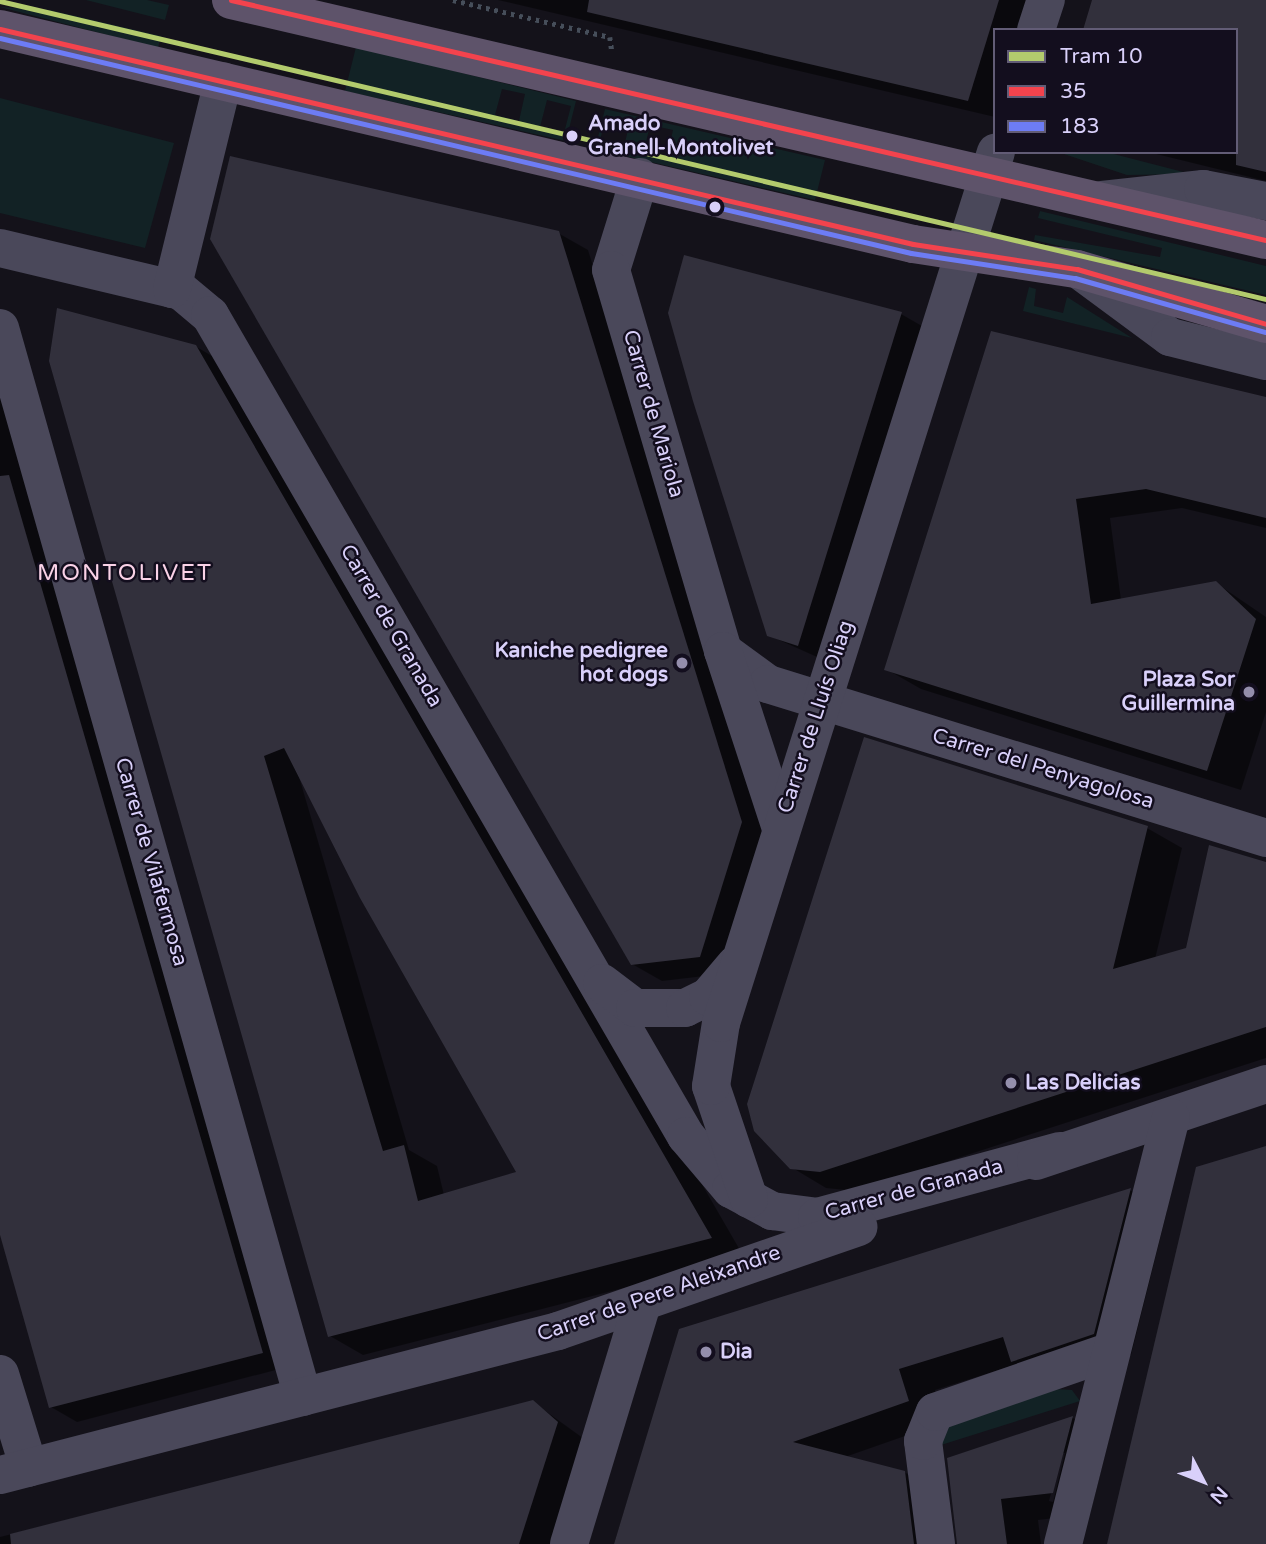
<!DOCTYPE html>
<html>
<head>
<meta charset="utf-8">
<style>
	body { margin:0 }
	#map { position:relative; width:1266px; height:1544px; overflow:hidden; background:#14121a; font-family:"Varela Round",sans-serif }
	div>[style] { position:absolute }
	.green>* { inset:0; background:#122225 }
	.shadow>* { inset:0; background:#0007 }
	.building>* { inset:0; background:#32303c }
	.path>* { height:4.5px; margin-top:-2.25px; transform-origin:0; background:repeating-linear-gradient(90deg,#464e5a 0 3.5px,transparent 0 8.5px) }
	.minor>* { height:38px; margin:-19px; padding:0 19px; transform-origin:19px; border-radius:19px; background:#4a485a }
	.major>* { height:38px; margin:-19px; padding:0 19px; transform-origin:19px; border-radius:19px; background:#5e536a }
	.bus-1>* { height:5px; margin:-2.5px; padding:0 2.5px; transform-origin:2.5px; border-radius:2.5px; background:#f3434d }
	.bus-2>* { height:5px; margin:-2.5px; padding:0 2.5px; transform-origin:2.5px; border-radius:2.5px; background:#6d7cf4 }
	.tram-1>* { height:5px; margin:-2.5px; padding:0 2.5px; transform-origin:2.5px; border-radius:2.5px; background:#b3cb6d }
	.dots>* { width:19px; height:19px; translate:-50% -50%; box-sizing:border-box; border:4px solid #130e1e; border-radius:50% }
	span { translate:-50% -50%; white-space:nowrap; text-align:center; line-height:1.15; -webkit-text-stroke:5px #130e1e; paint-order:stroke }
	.stop-label { font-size:21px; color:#d9d0fa; font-weight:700 }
	.left { translate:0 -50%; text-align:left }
	.street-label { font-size:21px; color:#d9d0fa }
	.poi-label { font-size:21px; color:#d9d0fa; font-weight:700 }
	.right { translate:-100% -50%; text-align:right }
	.neighbourhood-label { font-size:23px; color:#fad2e7; letter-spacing:2px }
	.legend { position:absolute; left:993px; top:28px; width:245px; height:126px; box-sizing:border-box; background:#130e1e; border:2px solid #625c76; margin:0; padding:9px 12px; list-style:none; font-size:21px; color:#d9d0fa }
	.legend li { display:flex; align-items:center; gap:14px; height:35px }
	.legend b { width:35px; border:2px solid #625c76 }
	.north { position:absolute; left:1168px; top:1446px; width:70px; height:70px; -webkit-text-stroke:5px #130e1e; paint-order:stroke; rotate:132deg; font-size:19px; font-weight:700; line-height:28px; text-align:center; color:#d9d0fa }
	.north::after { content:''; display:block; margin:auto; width:24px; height:32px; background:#d9d0fa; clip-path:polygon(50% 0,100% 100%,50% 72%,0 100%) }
</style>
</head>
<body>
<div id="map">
	<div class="green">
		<div style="clip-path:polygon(86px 0,147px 0,169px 5px,165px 20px)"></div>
		<div style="clip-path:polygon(0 7px,50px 10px,161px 36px,158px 48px)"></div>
		<div style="clip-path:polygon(evenodd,356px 47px,576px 101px,566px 141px,345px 91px,356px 47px,502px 89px,525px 94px,519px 121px,495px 115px,502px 89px,356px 47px,547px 100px,571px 106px,564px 133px,540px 127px,547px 100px)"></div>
		<div style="clip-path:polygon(0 98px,174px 143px,145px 248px,0 213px)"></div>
		<div style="clip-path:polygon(evenodd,605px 109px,825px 160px,815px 200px,595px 149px,605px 109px,606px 115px,630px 121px,624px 147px,600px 141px,606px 115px,605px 109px,650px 125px,673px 130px,667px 157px,644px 151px,650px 125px)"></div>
		<div style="clip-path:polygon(1058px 152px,1106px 152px,1191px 174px,1127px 175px)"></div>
		<div style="clip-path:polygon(1040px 211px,1266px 266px,1266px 295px,1034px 240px,1035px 235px,1160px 257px,1162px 248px,1038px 218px)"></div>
		<div style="clip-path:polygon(1029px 287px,1036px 289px,1034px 306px,1063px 313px,1067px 297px,1132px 338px,1023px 311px)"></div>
		<div style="clip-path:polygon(1055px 1389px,1072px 1390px,1080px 1401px,941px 1445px,945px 1426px)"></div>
	</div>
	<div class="shadow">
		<div style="clip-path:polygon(498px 0,1037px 0,1028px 30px,995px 30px,995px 117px)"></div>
		<div style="clip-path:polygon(1095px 0,1266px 0,1266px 181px,1148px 152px,1236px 152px,1236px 30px)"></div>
		<div style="clip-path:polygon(558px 233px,588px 250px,771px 840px,730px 973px,662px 981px,632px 964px)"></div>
		<div style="clip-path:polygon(901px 314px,929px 330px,826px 661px,768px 635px)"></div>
		<div style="clip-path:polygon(992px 333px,1266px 399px,1266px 528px,1182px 508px,1110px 518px,1121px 600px,1216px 583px,1266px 617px,1266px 712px,1241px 790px,921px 689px,886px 669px)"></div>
		<div style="clip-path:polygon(evenodd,195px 346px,229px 366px,744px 1257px,363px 1355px,330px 1336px,195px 346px,297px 770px,519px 1173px,444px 1195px,437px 1166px,409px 1150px,297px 770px)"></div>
		<div style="clip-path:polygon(0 369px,287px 1367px,77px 1422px,51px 1407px,0 1233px)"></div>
		<div style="clip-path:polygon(1147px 828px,1182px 848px,1155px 959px,1188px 949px,1266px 864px,1266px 1058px,856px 1191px,826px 1188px,791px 1167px)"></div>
		<div style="clip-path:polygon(1130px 1190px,1167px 1211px,1131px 1355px,1018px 1364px,935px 1390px,945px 1422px,845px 1457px,904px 1472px,942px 1494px,948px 1544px,614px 1544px,680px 1331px)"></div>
		<div style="clip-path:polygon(533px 1402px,587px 1441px,554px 1544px,0 1544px,0 1537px)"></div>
		<div style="clip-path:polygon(evenodd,1073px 1418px,1109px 1439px,1090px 1514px,1038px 1520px,1041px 1544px,959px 1544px,949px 1460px,1073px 1418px,1062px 1453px,1065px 1453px,1053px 1502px,1049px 1501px,1062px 1453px)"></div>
	</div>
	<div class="building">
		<div style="clip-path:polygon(589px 0,999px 0,968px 101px,587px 12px)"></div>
		<div style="clip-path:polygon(1092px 0,1266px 0,1266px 172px,1236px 165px,1236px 30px,1083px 30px)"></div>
		<div style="clip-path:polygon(230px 156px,559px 231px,742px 822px,700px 957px,631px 965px,210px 239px)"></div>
		<div style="clip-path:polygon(684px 255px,902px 312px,798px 646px,767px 636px,693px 401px,668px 313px)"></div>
		<div style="clip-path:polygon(evenodd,57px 308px,196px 345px,712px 1238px,328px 1337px,49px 361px,57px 308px,284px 748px,360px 898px,516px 1172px,418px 1201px,404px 1145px,383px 1151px,264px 756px,284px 748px)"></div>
		<div style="clip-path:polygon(991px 331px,1266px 397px,1266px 518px,1146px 489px,1076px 499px,1091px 604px,1216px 581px,1256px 619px,1207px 771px,884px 670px)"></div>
		<div style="clip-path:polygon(9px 475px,263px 1353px,49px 1408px,0 1235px,0 476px)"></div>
		<div style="clip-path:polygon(864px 737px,1148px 826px,1113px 969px,1186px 948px,1209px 845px,1266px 862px,1266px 1027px,820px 1172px,790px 1169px,754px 1131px,747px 1104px)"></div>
		<div style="clip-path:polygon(1266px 1146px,1266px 1544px,1107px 1544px,1196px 1167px)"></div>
		<div style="clip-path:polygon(1131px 1188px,1094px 1334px,1011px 1362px,1003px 1337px,899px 1369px,909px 1401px,793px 1442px,905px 1471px,914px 1544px,614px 1544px,679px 1329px)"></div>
		<div style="clip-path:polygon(533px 1400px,558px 1422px,519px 1544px,11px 1544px,10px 1534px)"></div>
		<div style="clip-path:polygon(1073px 1416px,1053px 1493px,1001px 1499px,1007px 1544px,957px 1544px,947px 1458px)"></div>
	</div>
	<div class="path">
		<div style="left:453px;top:0;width:161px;rotate:13.3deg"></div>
		<div style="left:610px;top:37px;width:15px;rotate:82deg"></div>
	</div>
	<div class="minor">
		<div style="left:1036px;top:30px;width:32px;rotate:-72deg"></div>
		<div style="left:640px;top:177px;width:97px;rotate:107.3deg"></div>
		<div style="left:611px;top:270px;width:397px;rotate:73.6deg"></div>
		<div style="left:723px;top:651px;width:56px;rotate:36.3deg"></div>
		<div style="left:768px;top:684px;width:521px;rotate:17.18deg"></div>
		<div style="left:1102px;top:200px;width:102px;rotate:-6.2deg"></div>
		<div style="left:1203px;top:189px;width:64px;rotate:10.8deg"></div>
		<div style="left:0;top:248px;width:186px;rotate:13.4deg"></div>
		<div style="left:181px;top:291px;width:38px;rotate:40deg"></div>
		<div style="left:210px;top:315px;width:949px;rotate:59.9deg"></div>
		<div style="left:686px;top:1136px;width:70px;rotate:49.7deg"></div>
		<div style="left:731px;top:1189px;width:47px;rotate:28.2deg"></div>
		<div style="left:772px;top:1211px;width:45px;rotate:7.6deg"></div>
		<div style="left:817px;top:1217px;width:252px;rotate:-15.2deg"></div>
		<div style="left:1082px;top:272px;width:109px;rotate:36.5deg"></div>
		<div style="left:1170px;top:337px;width:99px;rotate:14deg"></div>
		<div style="left:172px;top:289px;width:214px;rotate:-76.2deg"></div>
		<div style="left:0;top:328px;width:1111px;rotate:74.18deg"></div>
		<div style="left:723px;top:651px;width:186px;rotate:71.9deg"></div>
		<div style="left:602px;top:983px;width:41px;rotate:37.1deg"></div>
		<div style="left:635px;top:1008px;width:50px"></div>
		<div style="left:685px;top:1008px;width:25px;rotate:-26deg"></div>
		<div style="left:708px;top:997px;width:42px;rotate:-49.8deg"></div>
		<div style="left:1036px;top:1161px;width:243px;rotate:-18.5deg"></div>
		<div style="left:749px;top:1199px;width:119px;rotate:-108.6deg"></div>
		<div style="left:711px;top:1086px;width:64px;rotate:-81deg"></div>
		<div style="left:721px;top:1023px;width:913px;rotate:-72.48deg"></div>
		<div style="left:0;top:1374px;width:98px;rotate:72.9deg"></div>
		<div style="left:0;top:1475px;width:576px;rotate:-14.47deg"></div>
		<div style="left:558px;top:1331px;width:318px;rotate:-19.1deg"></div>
		<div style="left:569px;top:1544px;width:252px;rotate:-73.1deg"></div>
		<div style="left:936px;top:1544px;width:104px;rotate:-97.2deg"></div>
		<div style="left:923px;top:1441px;width:31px;rotate:-68deg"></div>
		<div style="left:935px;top:1412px;width:183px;rotate:-19.1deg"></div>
		<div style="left:1063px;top:1544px;width:440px;rotate:-75.8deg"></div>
	</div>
	<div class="major">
		<div style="left:231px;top:0;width:1062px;rotate:13.06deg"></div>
		<div style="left:0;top:29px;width:938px;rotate:13.25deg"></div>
		<div style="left:913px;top:244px;width:166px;rotate:8.7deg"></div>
		<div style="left:1077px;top:269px;width:197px;rotate:16.2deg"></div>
	</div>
	<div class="bus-1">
		<div style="left:231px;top:0;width:1062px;rotate:13.06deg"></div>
		<div style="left:0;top:29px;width:938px;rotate:13.25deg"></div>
		<div style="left:913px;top:244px;width:166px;rotate:8.7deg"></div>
		<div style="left:1077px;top:269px;width:197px;rotate:16.2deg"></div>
	</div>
	<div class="bus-2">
		<div style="left:0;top:38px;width:936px;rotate:13.28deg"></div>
		<div style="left:911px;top:253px;width:166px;rotate:8.7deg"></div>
		<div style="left:1075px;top:278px;width:197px;rotate:15.9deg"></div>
	</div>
	<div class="tram-1">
		<div style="left:0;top:1px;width:1301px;rotate:13.25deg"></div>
	</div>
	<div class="dots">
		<div style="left:572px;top:136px;background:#d9d0fa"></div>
		<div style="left:715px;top:207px;background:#d9d0fa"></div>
		<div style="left:682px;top:663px;background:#948eac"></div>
		<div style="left:1249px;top:692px;background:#948eac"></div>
		<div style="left:1011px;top:1083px;background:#948eac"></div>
		<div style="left:706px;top:1352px;background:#948eac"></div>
	</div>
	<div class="stop-label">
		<span class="left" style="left:588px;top:136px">Amado<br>Granell-Montolivet</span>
	</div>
	<div class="street-label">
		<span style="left:653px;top:414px;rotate:74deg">Carrer de Mariola</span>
		<span style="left:391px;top:626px;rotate:60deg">Carrer de Granada</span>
		<span style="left:816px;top:717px;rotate:-72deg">Carrer de Lluís Oliag</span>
		<span style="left:1043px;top:769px;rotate:17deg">Carrer del Penyagolosa</span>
		<span style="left:151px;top:862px;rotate:74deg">Carrer de Vilafermosa</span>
		<span style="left:914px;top:1190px;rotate:-15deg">Carrer de Granada</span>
		<span style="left:659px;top:1294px;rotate:-19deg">Carrer de Pere Aleixandre</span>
	</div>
	<div class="poi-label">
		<span class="right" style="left:668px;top:663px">Kaniche pedigree<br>hot dogs</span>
		<span class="right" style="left:1235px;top:692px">Plaza Sor<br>Guillermina</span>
		<span class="left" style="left:1025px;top:1083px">Las Delicias</span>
		<span class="left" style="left:720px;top:1352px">Dia</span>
	</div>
	<div class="neighbourhood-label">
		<span style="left:125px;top:573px">MONTOLIVET</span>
	</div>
	<ul class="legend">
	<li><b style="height:9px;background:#b3cb6d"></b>Tram 10</li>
	<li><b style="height:9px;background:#f3434d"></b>35</li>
	<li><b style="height:9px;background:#6d7cf4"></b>183</li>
	</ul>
	<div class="north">N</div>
</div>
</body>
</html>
